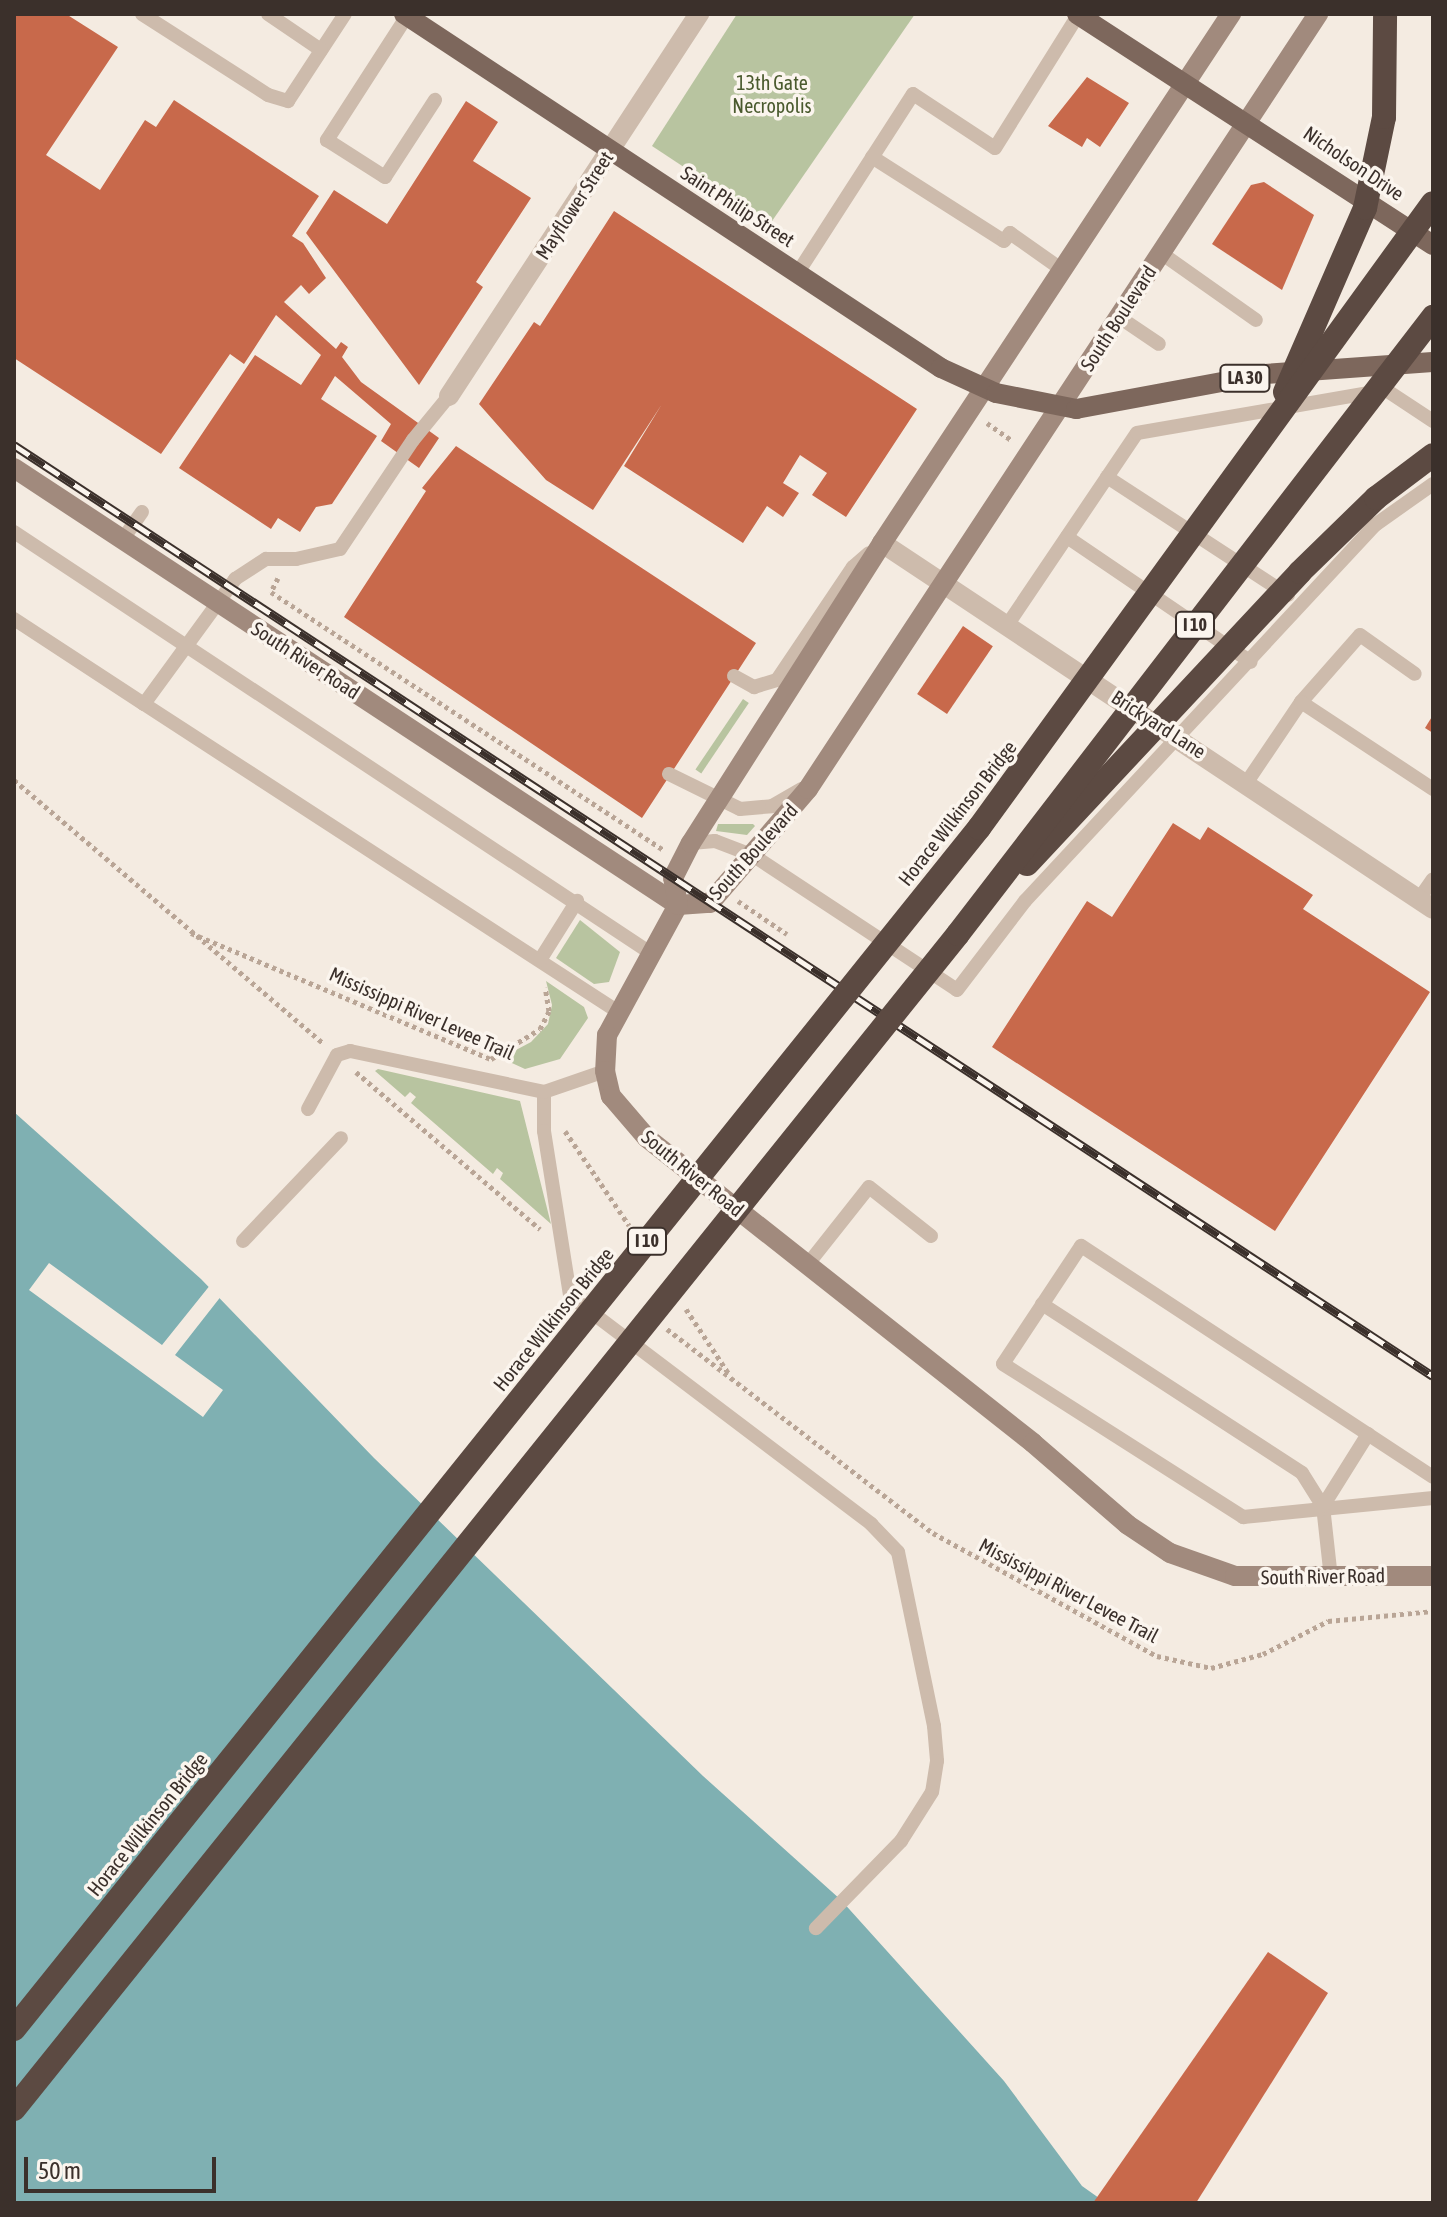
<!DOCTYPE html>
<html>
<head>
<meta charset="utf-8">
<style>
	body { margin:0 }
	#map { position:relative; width:1447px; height:2217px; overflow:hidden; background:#f4ebe1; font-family:"Asap Condensed",sans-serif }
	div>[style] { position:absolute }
	.green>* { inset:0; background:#b8c4a0; transform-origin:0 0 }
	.water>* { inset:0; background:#7fb0b2 }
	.pier>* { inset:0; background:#f4ebe1 }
	.building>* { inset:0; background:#c8694b; transform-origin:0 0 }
	.path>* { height:5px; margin-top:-2.5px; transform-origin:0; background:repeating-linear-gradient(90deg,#b9a596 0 4px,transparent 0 8px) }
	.lane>* { height:14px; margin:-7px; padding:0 7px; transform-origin:7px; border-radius:7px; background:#cdbbac }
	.street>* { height:20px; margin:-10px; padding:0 10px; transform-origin:10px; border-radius:10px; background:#cdbbac }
	.secondary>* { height:20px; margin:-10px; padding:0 10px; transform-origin:10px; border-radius:10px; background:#a18a7d }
	.primary>* { height:20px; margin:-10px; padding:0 10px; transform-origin:10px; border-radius:10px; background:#7d675c }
	.rail>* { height:9px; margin-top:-4.5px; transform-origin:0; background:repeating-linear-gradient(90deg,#fbf5ee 0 18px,#3b302b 0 36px); box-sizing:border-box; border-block:2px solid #3b302b }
	.highway-bridge>* { height:24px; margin:-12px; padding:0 12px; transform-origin:12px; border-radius:12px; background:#5c4a42 }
	span { translate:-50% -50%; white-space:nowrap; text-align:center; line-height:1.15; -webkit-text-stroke:7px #fbf5ee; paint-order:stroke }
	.shield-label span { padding:2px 6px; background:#fbf5ee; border:2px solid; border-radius:6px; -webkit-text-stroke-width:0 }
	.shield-label { font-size:18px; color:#3b302b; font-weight:700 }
	.park-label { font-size:20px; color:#4a5a2e }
	.street-label { font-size:20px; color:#3b302b }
	.frame { position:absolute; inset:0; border:16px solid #3b302b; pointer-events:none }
	.scale { position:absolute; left:24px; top:2157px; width:192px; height:36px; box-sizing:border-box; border:4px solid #3b302b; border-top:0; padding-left:10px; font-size:24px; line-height:28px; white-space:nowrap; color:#3b302b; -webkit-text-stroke:6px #fbf5ee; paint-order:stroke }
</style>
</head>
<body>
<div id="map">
	<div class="green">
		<div style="clip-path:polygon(737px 14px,915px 14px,770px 224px,652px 146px)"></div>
		<div style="left:743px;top:699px;width:7px;height:85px;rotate:34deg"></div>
		<div style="clip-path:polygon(718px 824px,753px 824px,755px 826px,747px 835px,716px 831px)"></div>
		<div style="clip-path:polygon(580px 920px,620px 952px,609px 982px,594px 984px,556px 958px)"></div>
		<div style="clip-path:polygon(546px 981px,584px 1007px,588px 1018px,560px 1059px,525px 1069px,501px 1058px,531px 1042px,548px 1024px,552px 1005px)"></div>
		<div style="clip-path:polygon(378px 1069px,520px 1101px,551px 1224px,500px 1179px,503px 1173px,497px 1168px,493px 1174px,411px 1103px,416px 1097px,410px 1092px,405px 1097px,375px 1071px)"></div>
	</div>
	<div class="water">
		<div style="clip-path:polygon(14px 1112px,201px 1279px,374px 1458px,703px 1776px,841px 1900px,1004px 2081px,1082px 2186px,1106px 2203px,14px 2203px)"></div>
	</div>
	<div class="pier">
		<div style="clip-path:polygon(49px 1263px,162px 1345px,211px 1284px,222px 1295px,175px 1355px,223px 1390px,203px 1417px,29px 1290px)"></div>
	</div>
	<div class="building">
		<div style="clip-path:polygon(14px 14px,66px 14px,118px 47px,46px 155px,100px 190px,145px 120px,156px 127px,174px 100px,319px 196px,292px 236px,303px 243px,326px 278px,309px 294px,301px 285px,284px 302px,336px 349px,341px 342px,348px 347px,342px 357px,361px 382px,439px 438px,419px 468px,381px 441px,391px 424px,335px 376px,321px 399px,377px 436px,332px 504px,316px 507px,300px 532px,278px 518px,271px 529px,179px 468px,255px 355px,301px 385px,321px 355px,276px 315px,244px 364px,230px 354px,161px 454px,14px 358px)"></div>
		<div style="clip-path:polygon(1087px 77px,1129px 103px,1100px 147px,1087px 138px,1082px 147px,1048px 126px)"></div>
		<div style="clip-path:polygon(466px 101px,498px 122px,473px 161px,531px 198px,476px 282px,483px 287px,419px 385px,306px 233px,334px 190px,387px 224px)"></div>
		<div style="clip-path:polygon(1264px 182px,1314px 215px,1282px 290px,1212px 244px,1251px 185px)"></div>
		<div style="clip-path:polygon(614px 211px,917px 409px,846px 517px,812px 495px,827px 473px,800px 455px,783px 483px,799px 493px,783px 517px,767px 506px,743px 543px,624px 466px,662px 404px,593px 510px,546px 480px,479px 404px,534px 322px,540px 326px)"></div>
		<div style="clip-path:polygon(456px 446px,756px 643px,642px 818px,344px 617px,426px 491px,422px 488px)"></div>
		<div style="left:963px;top:626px;width:36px;height:82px;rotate:34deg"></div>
		<div style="clip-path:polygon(1433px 715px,1433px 733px,1425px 728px)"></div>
		<div style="clip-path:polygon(1173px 823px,1200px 840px,1208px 827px,1313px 895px,1303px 909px,1430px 992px,1275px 1231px,992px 1047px,1087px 901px,1112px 917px)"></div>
		<div style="clip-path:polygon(1268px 1952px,1328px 1993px,1196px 2203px,1093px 2203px)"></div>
	</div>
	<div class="path">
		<div style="left:987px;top:423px;width:29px;rotate:35deg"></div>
		<div style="left:278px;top:578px;width:16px;rotate:117deg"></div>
		<div style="left:271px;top:592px;width:470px;rotate:33.3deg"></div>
		<div style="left:14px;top:780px;width:407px;rotate:40.4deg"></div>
		<div style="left:738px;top:901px;width:59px;rotate:34deg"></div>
		<div style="left:191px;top:933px;width:325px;rotate:22.8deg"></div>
		<div style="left:491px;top:1059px;width:57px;rotate:-31.5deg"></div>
		<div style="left:540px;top:1029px;width:20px;rotate:-63deg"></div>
		<div style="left:549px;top:1011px;width:24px;rotate:-99deg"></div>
		<div style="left:356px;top:1072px;width:242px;rotate:40.5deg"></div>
		<div style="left:565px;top:1131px;width:114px;rotate:55.8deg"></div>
		<div style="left:686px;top:1309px;width:78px;rotate:56.5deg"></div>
		<div style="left:667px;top:1329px;width:335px;rotate:37.5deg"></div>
		<div style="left:933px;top:1533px;width:256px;rotate:28.8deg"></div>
		<div style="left:1157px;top:1656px;width:55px;rotate:12.5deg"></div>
		<div style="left:1211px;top:1668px;width:54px;rotate:-15.1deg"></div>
		<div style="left:1263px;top:1654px;width:73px;rotate:-26.9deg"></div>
		<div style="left:1328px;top:1621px;width:105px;rotate:-5.4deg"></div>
	</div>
	<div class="lane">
		<div style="left:142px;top:14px;width:150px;rotate:32.7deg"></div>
		<div style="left:268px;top:95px;width:21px;rotate:17deg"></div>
		<div style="left:288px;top:101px;width:104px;rotate:-56.8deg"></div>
		<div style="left:268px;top:14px;width:64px;rotate:34.2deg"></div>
		<div style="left:407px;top:16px;width:148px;rotate:122.8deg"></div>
		<div style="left:327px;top:140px;width:69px;rotate:32.5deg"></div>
		<div style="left:385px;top:177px;width:92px;rotate:-57deg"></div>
		<div style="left:872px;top:157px;width:156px;rotate:32.5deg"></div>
		<div style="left:1004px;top:241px;width:10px;rotate:-53deg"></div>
		<div style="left:1010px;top:233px;width:62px;rotate:35.2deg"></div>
		<div style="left:1161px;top:253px;width:116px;rotate:35.2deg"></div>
		<div style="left:797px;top:274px;width:214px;rotate:-57.2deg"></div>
		<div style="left:913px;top:94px;width:98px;rotate:33.4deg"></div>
		<div style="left:995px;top:148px;width:157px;rotate:-58deg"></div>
		<div style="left:1119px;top:317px;width:48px;rotate:34deg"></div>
		<div style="left:1107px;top:477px;width:216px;rotate:33.1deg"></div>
		<div style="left:14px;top:532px;width:765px;rotate:33.48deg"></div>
		<div style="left:1067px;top:537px;width:222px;rotate:34.2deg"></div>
		<div style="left:123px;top:539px;width:33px;rotate:-55deg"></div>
		<div style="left:14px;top:619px;width:155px;rotate:33.2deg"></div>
		<div style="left:144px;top:704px;width:155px;rotate:-53.9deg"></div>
		<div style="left:235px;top:579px;width:37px;rotate:-33deg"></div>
		<div style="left:266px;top:559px;width:30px"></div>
		<div style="left:296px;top:559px;width:45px;rotate:-12.8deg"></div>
		<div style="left:340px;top:549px;width:131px;rotate:-56.2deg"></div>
		<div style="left:413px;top:440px;width:57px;rotate:-50.7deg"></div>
		<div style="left:1008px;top:624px;width:230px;rotate:-56deg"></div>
		<div style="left:1137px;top:433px;width:253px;rotate:-9.8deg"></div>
		<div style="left:1386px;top:390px;width:56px;rotate:33.4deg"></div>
		<div style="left:734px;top:676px;width:23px;rotate:29deg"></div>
		<div style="left:754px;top:687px;width:24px;rotate:-17deg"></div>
		<div style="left:777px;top:680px;width:136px;rotate:-56.1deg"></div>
		<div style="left:853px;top:567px;width:21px;rotate:-41deg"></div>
		<div style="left:1301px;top:702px;width:89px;rotate:-48.6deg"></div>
		<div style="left:1360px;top:635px;width:67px;rotate:35.3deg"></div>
		<div style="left:144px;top:704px;width:564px;rotate:32.99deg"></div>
		<div style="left:669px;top:774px;width:79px;rotate:26.2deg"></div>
		<div style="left:740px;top:809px;width:32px;rotate:-5deg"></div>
		<div style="left:772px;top:806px;width:34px;rotate:-30deg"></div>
		<div style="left:1247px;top:782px;width:97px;rotate:-56deg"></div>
		<div style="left:1301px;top:702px;width:158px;rotate:33.4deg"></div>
		<div style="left:691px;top:843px;width:24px;rotate:-5deg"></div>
		<div style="left:715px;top:841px;width:42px;rotate:21deg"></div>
		<div style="left:754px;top:856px;width:243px;rotate:33.4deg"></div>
		<div style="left:957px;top:990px;width:112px;rotate:-52.6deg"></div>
		<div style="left:1025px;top:901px;width:514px;rotate:-47.05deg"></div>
		<div style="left:1375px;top:525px;width:71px;rotate:-35.3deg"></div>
		<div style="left:1419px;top:899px;width:24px;rotate:-55deg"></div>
		<div style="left:540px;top:960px;width:70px;rotate:-57.9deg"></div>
		<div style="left:544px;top:1092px;width:39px;rotate:90deg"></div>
		<div style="left:544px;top:1131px;width:167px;rotate:81deg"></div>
		<div style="left:570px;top:1296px;width:378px;rotate:37.1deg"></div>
		<div style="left:871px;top:1524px;width:39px;rotate:46deg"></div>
		<div style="left:898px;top:1552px;width:178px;rotate:78.3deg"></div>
		<div style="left:934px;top:1726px;width:35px;rotate:85deg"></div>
		<div style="left:937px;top:1761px;width:31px;rotate:99deg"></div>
		<div style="left:932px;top:1792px;width:58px;rotate:122.3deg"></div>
		<div style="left:901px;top:1841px;width:122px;rotate:134.3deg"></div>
		<div style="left:308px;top:1109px;width:61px;rotate:-61.8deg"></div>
		<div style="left:337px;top:1055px;width:14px;rotate:-17deg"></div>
		<div style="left:350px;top:1051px;width:198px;rotate:11.9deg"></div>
		<div style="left:544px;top:1092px;width:65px;rotate:-19deg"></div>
		<div style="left:243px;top:1241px;width:142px;rotate:-46.4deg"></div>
		<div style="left:808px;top:1264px;width:98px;rotate:-51.6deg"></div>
		<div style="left:869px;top:1187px;width:79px;rotate:38.3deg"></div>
		<div style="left:1042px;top:1304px;width:310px;rotate:33deg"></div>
		<div style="left:1302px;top:1473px;width:39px;rotate:58deg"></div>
		<div style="left:1323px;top:1506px;width:72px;rotate:83.7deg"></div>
		<div style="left:1433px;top:1477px;width:421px;rotate:-146.7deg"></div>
		<div style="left:1081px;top:1246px;width:141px;rotate:123.5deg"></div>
		<div style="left:1003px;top:1364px;width:285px;rotate:32.5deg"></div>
		<div style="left:1243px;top:1517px;width:191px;rotate:-5.7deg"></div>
		<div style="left:1323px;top:1506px;width:85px;rotate:-58deg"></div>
	</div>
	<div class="street">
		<div style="left:449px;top:396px;width:457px;rotate:-56.8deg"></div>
		<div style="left:882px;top:543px;width:661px;rotate:33.59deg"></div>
	</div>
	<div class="secondary">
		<div style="left:14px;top:468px;width:795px;rotate:33.35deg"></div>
		<div style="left:678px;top:905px;width:148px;rotate:118.6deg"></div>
		<div style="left:607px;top:1035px;width:36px;rotate:93deg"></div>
		<div style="left:605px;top:1071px;width:26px;rotate:77deg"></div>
		<div style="left:611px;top:1096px;width:55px;rotate:49.4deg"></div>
		<div style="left:647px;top:1138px;width:492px;rotate:38.3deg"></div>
		<div style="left:1033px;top:1443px;width:125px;rotate:40.8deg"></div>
		<div style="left:1128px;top:1525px;width:50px;rotate:33.7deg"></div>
		<div style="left:1170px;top:1553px;width:69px;rotate:19.5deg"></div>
		<div style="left:1235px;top:1576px;width:198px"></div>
		<div style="left:678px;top:905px;width:32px;rotate:-4deg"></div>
		<div style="left:710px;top:903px;width:150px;rotate:-49.3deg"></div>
		<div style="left:808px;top:789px;width:928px;rotate:-56.65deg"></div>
		<div style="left:678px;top:905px;width:27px;rotate:-100deg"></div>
		<div style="left:673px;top:878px;width:39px;rotate:-63deg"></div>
		<div style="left:691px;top:843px;width:356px;rotate:-57.5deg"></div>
		<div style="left:882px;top:543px;width:634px;rotate:-56.59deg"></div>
	</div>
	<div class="primary">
		<div style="left:404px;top:14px;width:643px;rotate:33.39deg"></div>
		<div style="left:941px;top:368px;width:60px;rotate:24.4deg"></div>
		<div style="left:996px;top:393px;width:82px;rotate:11.3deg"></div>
		<div style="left:1076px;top:409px;width:192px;rotate:-10.5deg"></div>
		<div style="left:1265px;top:374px;width:168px;rotate:-4.1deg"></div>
		<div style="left:1077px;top:14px;width:424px;rotate:33deg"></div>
	</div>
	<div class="rail">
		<div style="left:14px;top:445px;width:1697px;rotate:33.27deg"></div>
	</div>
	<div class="highway-bridge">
		<div style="left:1285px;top:392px;width:201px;rotate:-66.5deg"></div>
		<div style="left:1365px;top:208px;width:93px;rotate:-78.2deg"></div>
		<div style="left:1384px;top:117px;width:103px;rotate:-89.4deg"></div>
		<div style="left:1027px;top:864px;width:400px;rotate:-46.9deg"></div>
		<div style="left:1300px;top:572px;width:106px;rotate:-44.2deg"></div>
		<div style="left:1376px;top:498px;width:71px;rotate:-37deg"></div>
		<div style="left:14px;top:2029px;width:1541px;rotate:-51.22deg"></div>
		<div style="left:979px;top:828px;width:772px;rotate:-54.01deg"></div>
		<div style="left:14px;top:2109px;width:1507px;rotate:-51.22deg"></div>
		<div style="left:958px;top:934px;width:779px;rotate:-52.41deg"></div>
	</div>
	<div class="shield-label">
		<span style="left:1245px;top:378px">LA 30</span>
		<span style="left:1195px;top:625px">I 10</span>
		<span style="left:647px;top:1241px">I 10</span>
	</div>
	<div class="park-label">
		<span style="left:772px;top:94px">13th Gate<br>Necropolis</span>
	</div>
	<div class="street-label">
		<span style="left:1354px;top:163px;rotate:34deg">Nicholson Drive</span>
		<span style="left:574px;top:205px;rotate:-57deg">Mayflower Street</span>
		<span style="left:738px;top:206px;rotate:33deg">Saint Philip Street</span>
		<span style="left:1118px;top:318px;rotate:-57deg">South Boulevard</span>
		<span style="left:306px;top:660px;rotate:33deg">South River Road</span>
		<span style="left:1159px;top:724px;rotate:33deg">Brickyard Lane</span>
		<span style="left:957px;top:813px;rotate:-52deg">Horace Wilkinson Bridge</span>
		<span style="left:753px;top:851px;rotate:-48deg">South Boulevard</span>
		<span style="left:422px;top:1013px;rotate:24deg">Mississippi River Levee Trail</span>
		<span style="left:693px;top:1173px;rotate:39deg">South River Road</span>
		<span style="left:553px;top:1319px;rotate:-51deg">Horace Wilkinson Bridge</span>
		<span style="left:1323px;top:1576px;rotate:-1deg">South River Road</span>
		<span style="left:1069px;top:1590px;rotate:28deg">Mississippi River Levee Trail</span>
		<span style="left:147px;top:1824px;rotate:-51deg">Horace Wilkinson Bridge</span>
	</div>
	<div class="frame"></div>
	<div class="scale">50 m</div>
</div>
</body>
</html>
